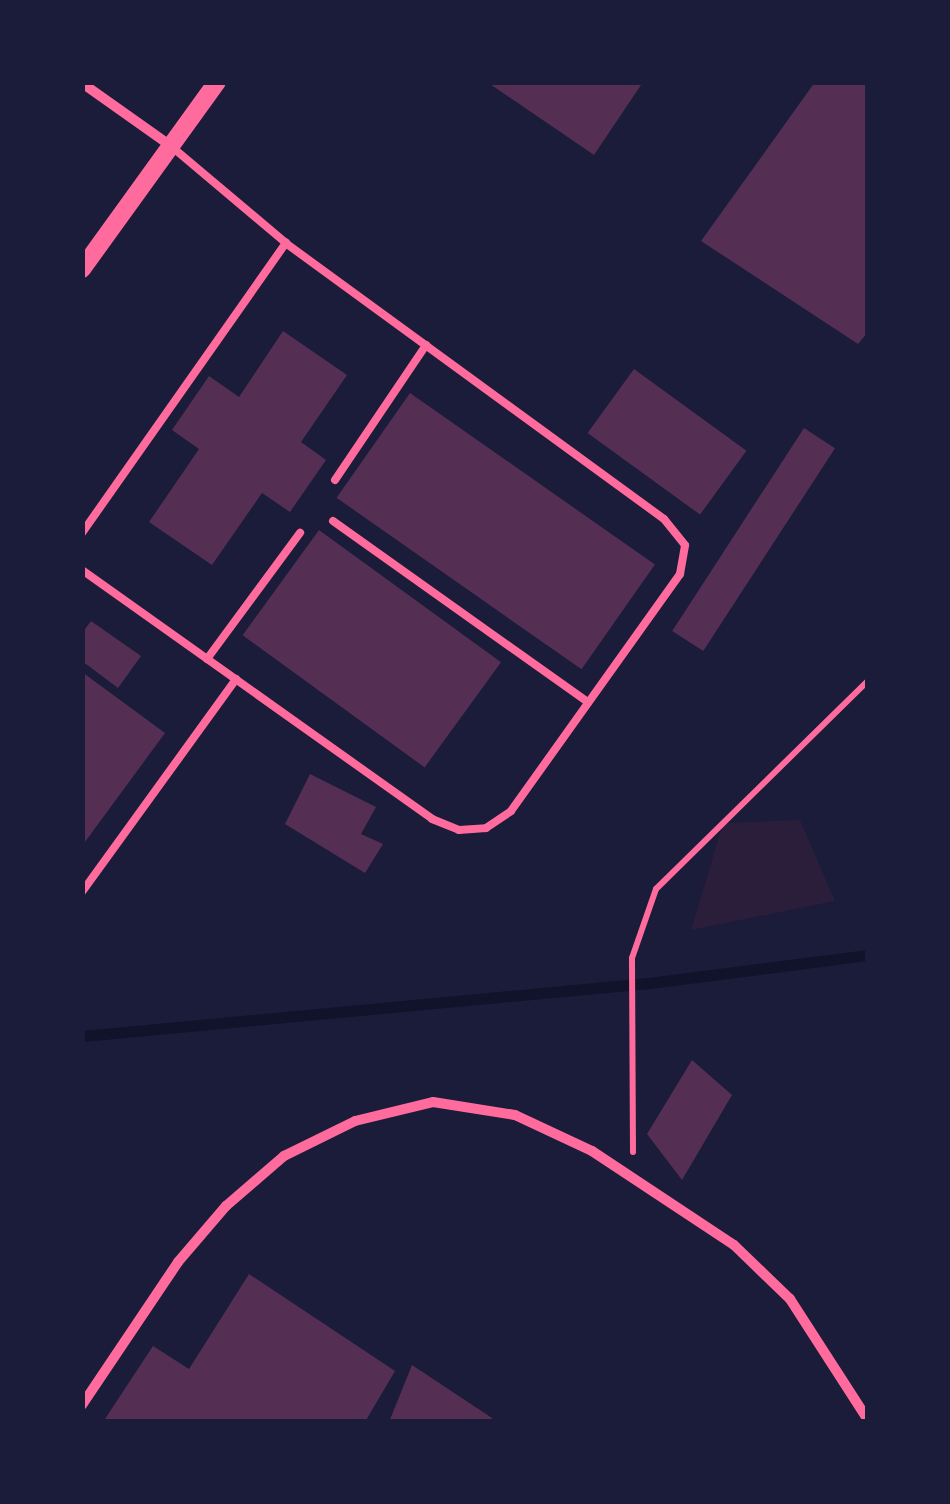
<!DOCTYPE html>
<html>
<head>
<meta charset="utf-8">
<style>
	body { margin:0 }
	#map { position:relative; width:950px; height:1504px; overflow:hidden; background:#1b1b3a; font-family:"Noto Sans",sans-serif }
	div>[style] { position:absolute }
	.green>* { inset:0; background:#2a1e3b }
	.stream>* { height:11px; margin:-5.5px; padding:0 5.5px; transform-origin:5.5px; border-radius:5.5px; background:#12122b }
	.building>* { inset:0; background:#542f53; transform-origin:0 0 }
	.path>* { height:6px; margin:-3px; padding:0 3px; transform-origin:3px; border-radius:3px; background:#ff6b9d }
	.service>* { height:8px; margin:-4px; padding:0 4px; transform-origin:4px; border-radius:4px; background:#ff6b9d }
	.minor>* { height:10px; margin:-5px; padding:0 5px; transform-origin:5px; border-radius:5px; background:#ff6b9d }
	.tertiary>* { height:18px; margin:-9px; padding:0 9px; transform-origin:9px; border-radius:9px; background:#ff6b9d }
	span { translate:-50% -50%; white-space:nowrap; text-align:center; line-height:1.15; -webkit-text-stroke:8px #1b1b3a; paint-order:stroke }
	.frame { position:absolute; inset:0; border:85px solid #1b1b3a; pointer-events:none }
</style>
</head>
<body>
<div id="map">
	<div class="green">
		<div style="clip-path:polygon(800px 820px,835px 901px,691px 930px,723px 823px)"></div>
	</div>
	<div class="stream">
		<div style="left:82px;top:1036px;width:569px;rotate:-5.34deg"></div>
		<div style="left:649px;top:983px;width:221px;rotate:-7.3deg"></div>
	</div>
	<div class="building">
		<div style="clip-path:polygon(487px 82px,643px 82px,594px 155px)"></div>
		<div style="clip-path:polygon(815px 82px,868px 82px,868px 332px,858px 344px,701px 241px)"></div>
		<div style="clip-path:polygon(283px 331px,347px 375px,301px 442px,326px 460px,290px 512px,262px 493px,212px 565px,149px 522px,199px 449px,172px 430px,209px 376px,239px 397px)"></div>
		<div style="left:634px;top:369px;width:139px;height:79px;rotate:36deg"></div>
		<div style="left:410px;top:393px;width:299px;height:128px;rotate:35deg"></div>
		<div style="left:804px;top:428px;width:37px;height:242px;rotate:33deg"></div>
		<div style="left:319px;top:530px;width:225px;height:130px;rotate:36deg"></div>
		<div style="clip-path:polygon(91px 621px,141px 656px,118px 688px,82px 661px,82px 633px)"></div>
		<div style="clip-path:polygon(82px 672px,165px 733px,82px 846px)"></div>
		<div style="clip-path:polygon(310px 774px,376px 807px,361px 834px,383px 844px,365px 873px,285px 824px)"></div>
		<div style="clip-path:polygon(692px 1060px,732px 1095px,682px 1180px,647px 1134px)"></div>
		<div style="clip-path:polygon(249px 1274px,395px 1371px,365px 1422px,103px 1422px,153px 1346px,189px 1369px)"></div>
		<div style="clip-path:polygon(412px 1365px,492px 1418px,491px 1422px,389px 1422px)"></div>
	</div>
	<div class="path">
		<div style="left:633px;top:1152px;width:194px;rotate:-90.3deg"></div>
		<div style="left:632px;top:958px;width:73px;rotate:-70.8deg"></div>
		<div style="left:656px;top:889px;width:297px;rotate:-44.5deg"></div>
	</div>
	<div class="service">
		<div style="left:335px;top:480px;width:163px;rotate:-56deg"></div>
		<div style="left:333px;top:521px;width:313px;rotate:35.4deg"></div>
		<div style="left:82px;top:533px;width:355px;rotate:-54.9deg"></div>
		<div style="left:82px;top:570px;width:430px;rotate:35.4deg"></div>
		<div style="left:432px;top:819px;width:29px;rotate:22deg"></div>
		<div style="left:459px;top:830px;width:27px;rotate:-4deg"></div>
		<div style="left:486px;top:828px;width:30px;rotate:-34deg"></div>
		<div style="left:511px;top:811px;width:291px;rotate:-54.5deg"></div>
		<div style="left:680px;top:574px;width:29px;rotate:-80deg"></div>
		<div style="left:685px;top:545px;width:33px;rotate:-129deg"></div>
		<div style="left:664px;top:519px;width:468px;rotate:-143.9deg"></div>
		<div style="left:286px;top:243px;width:149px;rotate:-139.9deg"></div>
		<div style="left:207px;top:659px;width:157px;rotate:-53.6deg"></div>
		<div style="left:82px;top:892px;width:263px;rotate:-54.1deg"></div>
	</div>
	<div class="minor">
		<div style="left:82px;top:83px;width:109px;rotate:35.3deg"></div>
		<div style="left:82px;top:1405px;width:172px;rotate:-56.1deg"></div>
		<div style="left:178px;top:1262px;width:74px;rotate:-49.4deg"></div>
		<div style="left:226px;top:1206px;width:77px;rotate:-40.8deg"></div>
		<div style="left:284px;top:1156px;width:79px;rotate:-26.2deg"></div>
		<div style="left:355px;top:1121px;width:80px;rotate:-13.7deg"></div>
		<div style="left:433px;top:1102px;width:83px;rotate:9deg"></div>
		<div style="left:515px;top:1115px;width:85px;rotate:25.1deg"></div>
		<div style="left:592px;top:1151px;width:170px;rotate:33.5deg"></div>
		<div style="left:734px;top:1245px;width:78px;rotate:44deg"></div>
		<div style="left:790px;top:1299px;width:144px;rotate:57.2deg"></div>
	</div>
	<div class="tertiary">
		<div style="left:82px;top:269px;width:231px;rotate:-54.2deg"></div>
	</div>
	<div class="frame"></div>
</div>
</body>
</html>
